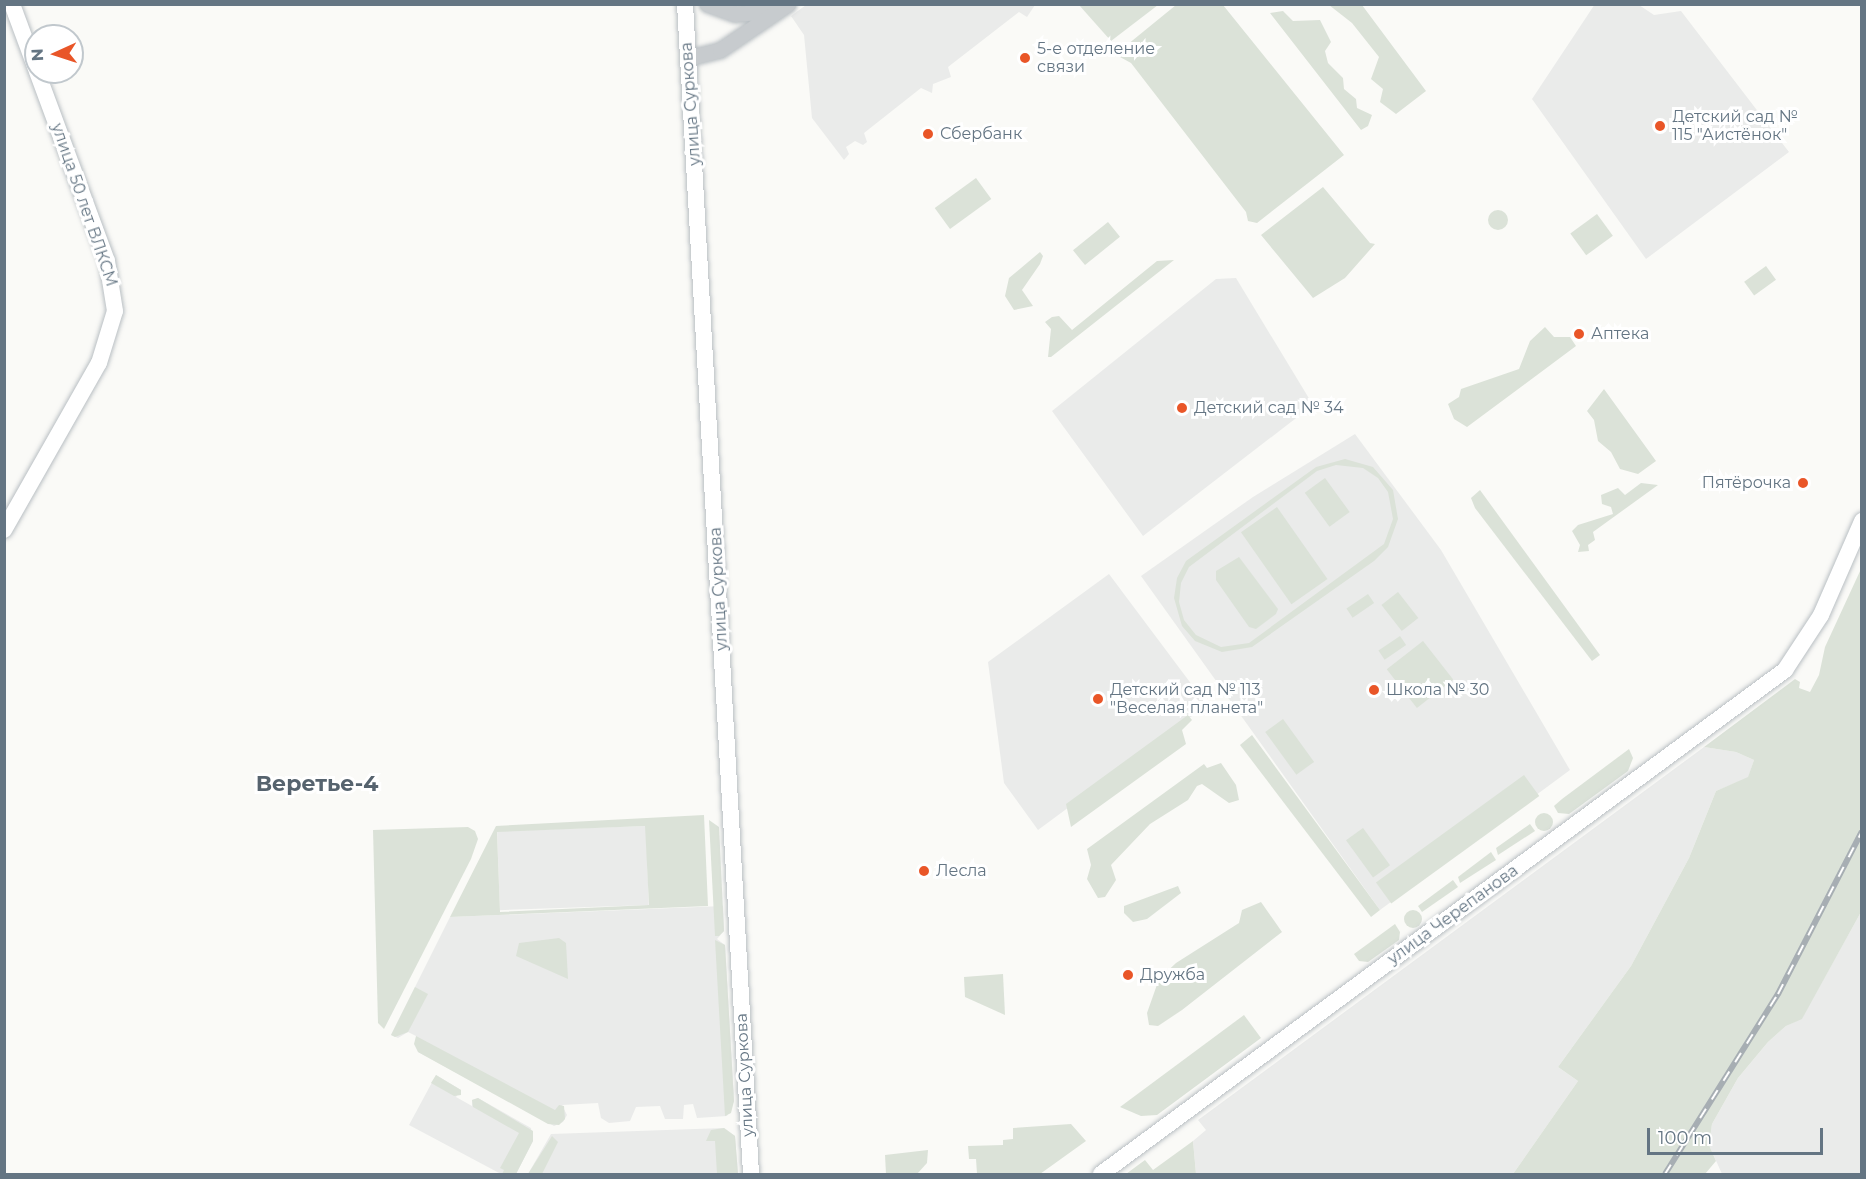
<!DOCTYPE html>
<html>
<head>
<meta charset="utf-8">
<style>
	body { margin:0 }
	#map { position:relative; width:1866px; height:1179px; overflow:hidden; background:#fafaf7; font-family:Montserrat,sans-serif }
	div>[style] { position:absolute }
	.built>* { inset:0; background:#eaebea; transform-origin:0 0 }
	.green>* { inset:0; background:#dbe2d8; transform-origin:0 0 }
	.round { border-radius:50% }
	.roads { filter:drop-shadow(0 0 2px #b9bfc3) drop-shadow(0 0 2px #b9bfc3) }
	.tertiary>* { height:15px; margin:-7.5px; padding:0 7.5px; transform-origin:7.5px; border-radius:7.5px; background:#c7cbce }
	.secondary>* { height:16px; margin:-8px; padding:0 8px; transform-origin:8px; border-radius:8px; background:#fff }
	.rail>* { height:6px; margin-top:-3px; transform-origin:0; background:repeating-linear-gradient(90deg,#fff 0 11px,#a7aeb3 0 22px); box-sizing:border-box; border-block:2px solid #a7aeb3 }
	.dots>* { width:16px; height:16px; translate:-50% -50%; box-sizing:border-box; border:3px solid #fff; border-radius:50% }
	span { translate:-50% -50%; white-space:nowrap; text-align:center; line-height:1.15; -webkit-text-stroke:6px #fff; paint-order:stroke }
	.poi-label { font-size:16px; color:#647583 }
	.left { translate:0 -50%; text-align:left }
	.right { translate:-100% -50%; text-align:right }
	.street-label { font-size:16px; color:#647583 }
	.district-label { font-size:22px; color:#56636e; font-weight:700 }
	.frame { position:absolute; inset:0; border:6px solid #647583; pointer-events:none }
	.north { position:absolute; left:24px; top:24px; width:60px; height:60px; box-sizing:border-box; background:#fff; border:2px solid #c1c8cd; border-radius:50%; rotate:267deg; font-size:16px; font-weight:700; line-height:24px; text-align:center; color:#647583 }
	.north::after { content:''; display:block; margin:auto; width:21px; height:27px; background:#e95628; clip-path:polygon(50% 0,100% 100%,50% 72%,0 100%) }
	.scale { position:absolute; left:1647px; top:1128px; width:176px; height:27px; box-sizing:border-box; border:3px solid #647583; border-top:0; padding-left:8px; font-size:18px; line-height:21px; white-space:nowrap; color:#647583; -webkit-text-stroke:4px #fff; paint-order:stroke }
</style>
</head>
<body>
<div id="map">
	<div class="built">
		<div style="clip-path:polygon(1595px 4px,1639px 5px,1654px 15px,1681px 11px,1789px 152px,1646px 259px,1532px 99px)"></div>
		<div style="clip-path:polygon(806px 5px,806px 4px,1035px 5px,1027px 17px,1019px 12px,948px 67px,951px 77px,933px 84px,932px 93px,921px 88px,864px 133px,867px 142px,863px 145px,855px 141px,846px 147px,849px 154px,844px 160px,812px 118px,804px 35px,791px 16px)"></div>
		<div style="clip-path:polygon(1236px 278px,1313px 405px,1143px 536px,1052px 411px,1216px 279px)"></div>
		<div style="clip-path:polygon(1355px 434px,1441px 550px,1570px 770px,1380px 910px,1141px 576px,1253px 497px)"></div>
		<div style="clip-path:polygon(1109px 574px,1207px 705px,1038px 830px,1004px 783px,988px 662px)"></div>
		<div style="clip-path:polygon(1704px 747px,1736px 752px,1754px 760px,1748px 778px,1716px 791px,1689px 858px,1631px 966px,1558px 1067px,1578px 1081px,1513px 1174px,1196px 1174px,1193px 1141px,1206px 1130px,1198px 1120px)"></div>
		<div style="left:646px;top:826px;width:79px;height:149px;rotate:88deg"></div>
		<div style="clip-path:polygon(723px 906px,724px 931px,717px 939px,725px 945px,734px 1101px,727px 1116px,697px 1118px,693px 1104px,684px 1105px,683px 1119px,665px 1119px,660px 1106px,636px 1107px,630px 1121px,609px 1123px,601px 1118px,598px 1103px,562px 1105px,567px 1115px,563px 1122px,554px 1126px,418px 1052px,416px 1036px,408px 1032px,398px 1038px,391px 1035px,450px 917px)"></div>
		<div style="clip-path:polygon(1861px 912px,1861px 1174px,1722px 1174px,1709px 1145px,1712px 1124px,1738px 1078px,1768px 1042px,1786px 1026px,1802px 1018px)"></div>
		<div style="clip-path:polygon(436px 1075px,461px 1090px,456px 1097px,472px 1106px,472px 1100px,478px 1098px,531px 1128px,533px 1141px,516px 1174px,501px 1174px,409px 1125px)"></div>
		<div style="clip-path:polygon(724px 1128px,735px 1136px,738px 1174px,528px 1174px,551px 1134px)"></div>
	</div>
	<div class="green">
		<div style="clip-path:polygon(1079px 5px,1158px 5px,1111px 41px)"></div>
		<div style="clip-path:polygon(1176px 5px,1223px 5px,1344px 155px,1257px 223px,1248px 221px,1246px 212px,1131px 63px,1120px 57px,1122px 49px)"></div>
		<div style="clip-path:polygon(1329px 5px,1362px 5px,1426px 91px,1396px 114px,1380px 102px,1383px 89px,1371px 79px,1379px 57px,1352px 23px)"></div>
		<div style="clip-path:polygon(1283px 11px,1293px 21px,1320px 20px,1331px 42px,1325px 51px,1328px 63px,1343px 78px,1344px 89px,1356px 99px,1357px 108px,1372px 115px,1368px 126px,1361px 130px,1270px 13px)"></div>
		<div style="left:976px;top:178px;width:26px;height:51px;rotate:54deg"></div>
		<div style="clip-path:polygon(1323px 187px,1370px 243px,1375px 244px,1345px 278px,1313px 298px,1261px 235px)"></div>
		<div class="round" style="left:1488px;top:210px;width:20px;height:20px"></div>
		<div style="left:1597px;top:214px;width:27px;height:33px;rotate:54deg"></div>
		<div style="left:1108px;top:222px;width:19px;height:45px;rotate:51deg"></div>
		<div style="clip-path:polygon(1040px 252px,1043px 256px,1040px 264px,1022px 290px,1033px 306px,1014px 310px,1005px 296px,1009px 278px)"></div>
		<div style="clip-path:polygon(1174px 260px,1051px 357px,1048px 357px,1051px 329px,1045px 322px,1052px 317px,1059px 316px,1072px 330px,1157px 261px)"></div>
		<div style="left:1766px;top:266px;width:17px;height:27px;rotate:54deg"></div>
		<div style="clip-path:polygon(1545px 327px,1554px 337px,1570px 337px,1576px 346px,1467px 427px,1454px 419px,1448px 404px,1459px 397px,1461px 389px,1519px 369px,1530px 341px)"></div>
		<div style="clip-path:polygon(1604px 389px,1656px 461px,1638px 474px,1620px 469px,1611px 452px,1598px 441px,1594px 420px,1587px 411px)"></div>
		<div style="clip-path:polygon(evenodd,1345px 459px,1373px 467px,1393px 490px,1398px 519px,1388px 547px,1374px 561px,1252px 647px,1222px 652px,1195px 641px,1182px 626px,1174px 598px,1177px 578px,1186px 561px,1316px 467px,1345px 459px,1336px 465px,1363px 468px,1378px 478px,1388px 492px,1393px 519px,1384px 544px,1249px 643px,1221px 647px,1196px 635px,1184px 620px,1179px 602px,1181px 583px,1189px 567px,1317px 471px,1336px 465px)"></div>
		<div style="left:1325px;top:478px;width:42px;height:25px;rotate:54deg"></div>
		<div style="clip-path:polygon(1641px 483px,1658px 485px,1593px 532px,1595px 540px,1588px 545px,1589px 551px,1578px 552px,1580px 545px,1572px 531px,1578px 525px,1613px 514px,1611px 507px,1602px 504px,1601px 495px,1618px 488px,1625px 495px)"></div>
		<div style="clip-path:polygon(1480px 490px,1600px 655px,1592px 661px,1475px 508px,1471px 498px)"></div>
		<div style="left:1277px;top:507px;width:88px;height:44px;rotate:55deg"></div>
		<div style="clip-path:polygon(1239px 557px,1278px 609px,1276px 614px,1256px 629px,1249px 627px,1216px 580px,1216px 571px)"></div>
		<div style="clip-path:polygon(1861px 569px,1861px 912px,1802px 1019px,1786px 1026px,1768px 1042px,1738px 1078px,1712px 1124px,1709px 1145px,1716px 1161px,1705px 1174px,1513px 1174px,1578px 1081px,1558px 1067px,1631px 966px,1689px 858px,1716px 791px,1748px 777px,1754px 760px,1736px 752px,1704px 747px,1795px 679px,1800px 682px,1799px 688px,1810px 692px,1819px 675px,1825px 647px)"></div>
		<div style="left:1398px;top:592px;width:33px;height:21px;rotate:52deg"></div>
		<div style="left:1368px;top:594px;width:11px;height:26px;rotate:56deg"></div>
		<div style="left:1400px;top:636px;width:11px;height:26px;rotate:56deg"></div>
		<div style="left:1423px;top:641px;width:49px;height:46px;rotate:52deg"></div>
		<div style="clip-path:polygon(1188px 715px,1192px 720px,1182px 730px,1186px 744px,1071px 827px,1066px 804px)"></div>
		<div style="left:1283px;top:719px;width:53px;height:22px;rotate:54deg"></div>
		<div style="clip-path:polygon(1252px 735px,1380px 910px,1371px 917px,1240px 745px)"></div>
		<div style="clip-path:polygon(1629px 749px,1633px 758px,1628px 771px,1569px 814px,1558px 813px,1554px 806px,1562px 799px)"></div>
		<div style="clip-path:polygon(1221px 763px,1236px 785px,1239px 800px,1229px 803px,1202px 784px,1197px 786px,1188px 800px,1150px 824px,1111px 865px,1116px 880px,1105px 897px,1098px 898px,1087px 879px,1091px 865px,1087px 849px,1204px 764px,1207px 768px)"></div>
		<div style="left:1524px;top:775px;width:26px;height:183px;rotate:54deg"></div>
		<div class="round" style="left:1535px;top:813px;width:18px;height:18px"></div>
		<div style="clip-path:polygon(evenodd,704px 815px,708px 906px,450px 917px,496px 826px,704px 815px,645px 826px,649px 905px,500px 912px,497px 832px,645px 826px)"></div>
		<div style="clip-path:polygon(709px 820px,719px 827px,724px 931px,719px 936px,715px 936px)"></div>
		<div style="clip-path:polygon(1530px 824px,1535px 831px,1498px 855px,1496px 848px)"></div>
		<div style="clip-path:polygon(468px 827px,475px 831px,478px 839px,471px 859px,384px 1029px,378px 1023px,373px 830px)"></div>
		<div style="left:1363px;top:828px;width:46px;height:21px;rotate:54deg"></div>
		<div style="clip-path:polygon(1491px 852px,1496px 860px,1460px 883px,1458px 877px)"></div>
		<div style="clip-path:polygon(1453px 880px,1458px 887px,1422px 912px,1418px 906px)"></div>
		<div style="clip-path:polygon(1178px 886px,1181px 893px,1147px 919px,1133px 922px,1124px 913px,1124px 906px)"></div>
		<div style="clip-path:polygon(1261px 902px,1282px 932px,1182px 1010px,1158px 1026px,1149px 1025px,1147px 1013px,1159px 979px,1176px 963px,1239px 923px,1242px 910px)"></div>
		<div class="round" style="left:1404px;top:910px;width:18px;height:18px"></div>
		<div style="clip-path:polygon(1395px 924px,1400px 932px,1399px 940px,1368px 962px,1359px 961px,1354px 954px)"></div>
		<div style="clip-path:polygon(559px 938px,566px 943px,568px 979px,516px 956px,519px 943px)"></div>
		<div style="clip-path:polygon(715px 940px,725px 945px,734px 1101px,731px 1113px,725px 1116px)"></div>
		<div style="clip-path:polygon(1003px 974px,1005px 1015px,965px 997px,964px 977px)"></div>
		<div style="clip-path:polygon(415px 987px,428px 994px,408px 1032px,395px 1037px,391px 1035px)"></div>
		<div style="clip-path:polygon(1244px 1015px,1261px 1038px,1157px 1115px,1141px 1116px,1120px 1107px)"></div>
		<div style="clip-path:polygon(416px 1036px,555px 1110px,559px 1105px,564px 1106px,565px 1119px,559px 1125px,548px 1124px,418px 1052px,414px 1044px)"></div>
		<div style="clip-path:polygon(436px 1075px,461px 1090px,461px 1095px,454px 1096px,431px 1083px)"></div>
		<div style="clip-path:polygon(478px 1098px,533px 1131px,533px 1141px,516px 1174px,502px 1174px,504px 1170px,500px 1168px,519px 1133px,473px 1107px,472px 1100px)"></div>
		<div style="clip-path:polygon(1071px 1124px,1086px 1141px,1040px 1174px,977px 1174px,976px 1159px,969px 1159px,968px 1146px,1003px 1145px,1003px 1140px,1013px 1139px,1013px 1128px)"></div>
		<div style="clip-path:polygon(724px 1128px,735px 1136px,738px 1174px,717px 1174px,715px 1141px,706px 1141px,711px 1130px)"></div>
		<div style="clip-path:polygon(552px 1136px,558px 1142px,542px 1174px,528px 1174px)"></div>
		<div style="clip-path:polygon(1193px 1141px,1196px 1174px,1126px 1174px,1145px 1160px,1153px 1170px)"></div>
		<div style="clip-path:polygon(928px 1150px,927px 1163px,917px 1174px,886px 1174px,885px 1155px)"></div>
	</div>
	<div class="roads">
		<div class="tertiary">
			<div style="left:707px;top:4px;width:30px;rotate:20deg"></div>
			<div style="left:735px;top:14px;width:38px;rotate:-5deg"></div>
			<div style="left:688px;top:58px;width:33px;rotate:-14deg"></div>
			<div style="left:720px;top:50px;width:82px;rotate:-34.1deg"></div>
		</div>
		<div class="secondary">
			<div style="left:12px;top:4px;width:69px;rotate:69.7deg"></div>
			<div style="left:685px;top:4px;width:1172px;rotate:86.77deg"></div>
			<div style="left:4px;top:530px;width:192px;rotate:-60.4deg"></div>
			<div style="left:99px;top:363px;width:54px;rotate:-72.9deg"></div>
			<div style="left:115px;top:311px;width:51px;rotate:-99.1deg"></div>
			<div style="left:107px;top:261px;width:202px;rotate:-110.3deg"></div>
			<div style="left:1101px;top:1174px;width:850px;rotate:-36.38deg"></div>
			<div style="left:1785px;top:670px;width:66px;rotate:-56.8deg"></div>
			<div style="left:1821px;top:615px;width:103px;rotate:-66.4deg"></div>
		</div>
	</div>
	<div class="rail">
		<div style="left:1665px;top:1174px;width:213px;rotate:-57.9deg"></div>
		<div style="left:1778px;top:994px;width:183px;rotate:-62.7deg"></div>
	</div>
	<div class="dots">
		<div style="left:1025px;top:58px;background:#e95628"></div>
		<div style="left:1660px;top:126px;background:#e95628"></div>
		<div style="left:928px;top:134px;background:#e95628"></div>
		<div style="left:1579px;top:334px;background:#e95628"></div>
		<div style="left:1182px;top:408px;background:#e95628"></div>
		<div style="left:1803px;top:483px;background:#e95628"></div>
		<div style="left:1374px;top:690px;background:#e95628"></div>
		<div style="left:1098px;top:699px;background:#e95628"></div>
		<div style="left:924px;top:871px;background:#e95628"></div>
		<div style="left:1128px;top:975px;background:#e95628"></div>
	</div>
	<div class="poi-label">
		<span class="left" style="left:1037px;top:58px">5-е отделение<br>связи</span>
		<span class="left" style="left:1672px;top:126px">Детский сад №<br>115 "Аистёнок"</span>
		<span class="left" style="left:940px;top:134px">Сбербанк</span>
		<span class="left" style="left:1591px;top:334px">Аптека</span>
		<span class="left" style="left:1194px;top:408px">Детский сад № 34</span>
		<span class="right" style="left:1791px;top:483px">Пятёрочка</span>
		<span class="left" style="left:1110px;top:699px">Детский сад № 113<br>"Веселая планета"</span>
		<span class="left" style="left:1386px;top:690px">Школа № 30</span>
		<span class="left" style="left:936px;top:871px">Лесла</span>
		<span class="left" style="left:1140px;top:975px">Дружба</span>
	</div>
	<div class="street-label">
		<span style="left:691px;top:104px;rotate:-94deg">улица Суркова</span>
		<span style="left:84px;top:205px;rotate:71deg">улица 50 лет ВЛКСМ</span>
		<span style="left:719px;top:589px;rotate:-93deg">улица Суркова</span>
		<span style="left:1453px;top:915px;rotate:-36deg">улица Черепанова</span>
		<span style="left:745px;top:1075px;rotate:-93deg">улица Суркова</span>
	</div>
	<div class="district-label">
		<span style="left:317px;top:784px">Веретье-4</span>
	</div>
	<div class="frame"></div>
	<div class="north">N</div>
	<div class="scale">100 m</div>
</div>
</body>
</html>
